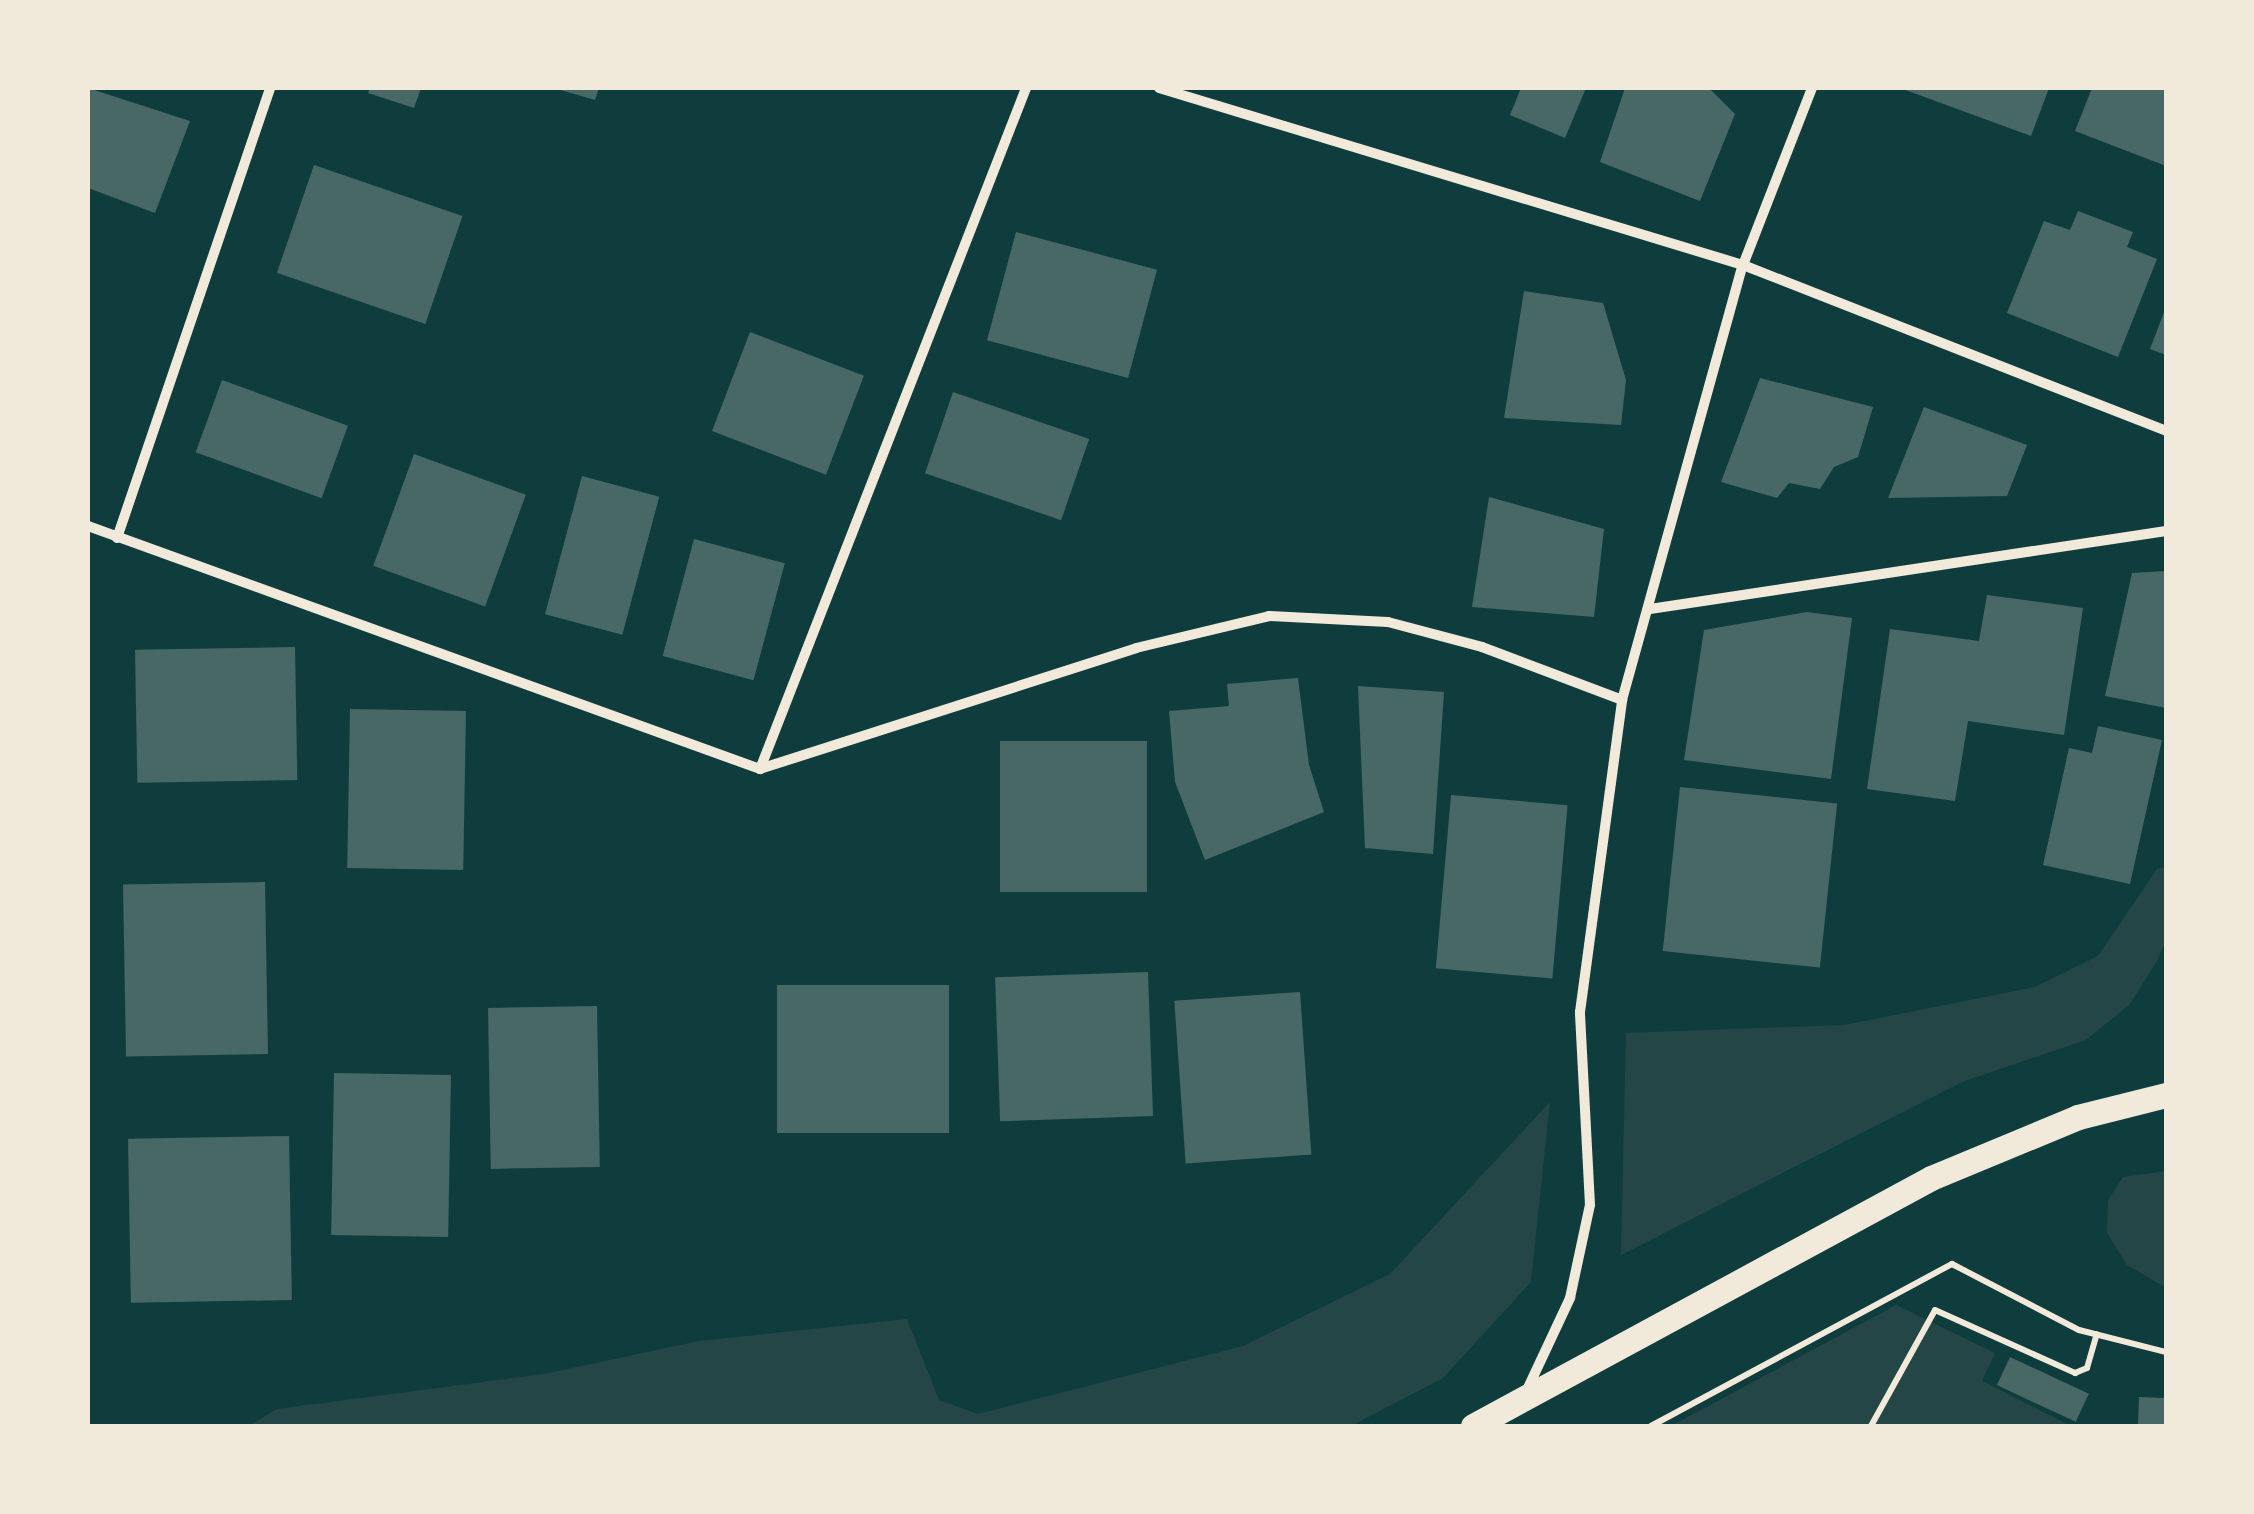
<!DOCTYPE html>
<html>
<head>
<meta charset="utf-8">
<style>
	body { margin:0 }
	#map { position:relative; width:2254px; height:1514px; overflow:hidden; background:#0f3d3e; font-family:"IBM Plex Sans",sans-serif }
	div>[style] { position:absolute }
	.green>* { inset:0; background:#244646 }
	.building>* { inset:0; background:#486865; transform-origin:0 0 }
	.path>* { height:6px; margin:-3px; padding:0 3px; transform-origin:3px; border-radius:3px; background:#f1e9da }
	.minor>* { height:10px; margin:-5px; padding:0 5px; transform-origin:5px; border-radius:5px; background:#f1e9da }
	.primary>* { height:25px; margin:-12.5px; padding:0 12.5px; transform-origin:12.5px; border-radius:12.5px; background:#f1e9da }
	span { translate:-50% -50%; white-space:nowrap; text-align:center; line-height:1.15; -webkit-text-stroke:10px #f1e9da; paint-order:stroke }
	.frame { position:absolute; inset:0; border:90px solid #f1e9da; pointer-events:none }
</style>
</head>
<body>
<div id="map">
	<div class="green">
		<div style="clip-path:polygon(2166px 867px,2166px 940px,2157px 961px,2130px 1004px,2086px 1040px,1962px 1082px,1621px 1255px,1626px 1033px,1844px 1025px,2035px 987px,2098px 956px,2157px 869px)"></div>
		<div style="clip-path:polygon(1550px 1102px,1531px 1282px,1443px 1378px,1351px 1426px,249px 1426px,277px 1409px,544px 1374px,699px 1341px,907px 1319px,939px 1400px,978px 1414px,1243px 1346px,1390px 1274px)"></div>
		<div style="clip-path:polygon(2166px 1171px,2166px 1285px,2163px 1286px,2127px 1265px,2107px 1233px,2108px 1200px,2123px 1177px)"></div>
		<div style="clip-path:polygon(1896px 1305px,1995px 1353px,1982px 1381px,2071px 1426px,1671px 1426px)"></div>
	</div>
	<div class="building">
		<div style="clip-path:polygon(88px 88px,190px 121px,155px 213px,88px 188px)"></div>
		<div style="clip-path:polygon(370px 88px,421px 88px,414px 108px,368px 93px)"></div>
		<div style="clip-path:polygon(554px 88px,599px 88px,595px 100px)"></div>
		<div style="clip-path:polygon(1521px 88px,1586px 88px,1565px 138px,1510px 115px)"></div>
		<div style="clip-path:polygon(1625px 88px,1709px 88px,1735px 114px,1700px 201px,1600px 162px)"></div>
		<div style="clip-path:polygon(1900px 88px,2049px 88px,2031px 136px)"></div>
		<div style="clip-path:polygon(2092px 88px,2166px 88px,2166px 166px,2075px 131px)"></div>
		<div style="left:314px;top:165px;width:157px;height:114px;rotate:19deg"></div>
		<div style="clip-path:polygon(2078px 211px,2133px 232px,2127px 247px,2157px 259px,2118px 357px,2007px 313px,2044px 221px,2070px 230px)"></div>
		<div style="left:1016px;top:232px;width:146px;height:112px;rotate:15deg"></div>
		<div style="clip-path:polygon(1524px 291px,1603px 303px,1626px 380px,1621px 425px,1504px 418px)"></div>
		<div style="clip-path:polygon(2166px 307px,2166px 355px,2150px 349px)"></div>
		<div style="left:750px;top:332px;width:122px;height:106px;rotate:21deg"></div>
		<div style="clip-path:polygon(1760px 378px,1873px 407px,1858px 457px,1834px 467px,1820px 489px,1789px 483px,1777px 498px,1721px 482px)"></div>
		<div style="left:222px;top:380px;width:134px;height:77px;rotate:20deg"></div>
		<div style="left:953px;top:392px;width:144px;height:86px;rotate:19deg"></div>
		<div style="clip-path:polygon(1924px 407px,2027px 445px,2007px 496px,1888px 498px)"></div>
		<div style="left:414px;top:454px;width:119px;height:119px;rotate:20deg"></div>
		<div style="left:582px;top:476px;width:80px;height:143px;rotate:15deg"></div>
		<div style="clip-path:polygon(1489px 497px,1604px 529px,1594px 617px,1472px 607px)"></div>
		<div style="left:694px;top:539px;width:94px;height:121px;rotate:15deg"></div>
		<div style="clip-path:polygon(2166px 571px,2166px 708px,2105px 696px,2132px 573px)"></div>
		<div style="clip-path:polygon(1987px 595px,2083px 608px,2064px 735px,1968px 721px,1955px 801px,1867px 789px,1890px 629px,1979px 641px)"></div>
		<div style="clip-path:polygon(1807px 612px,1852px 618px,1831px 779px,1684px 760px,1704px 630px)"></div>
		<div style="left:295px;top:647px;width:133px;height:160px;rotate:89deg"></div>
		<div style="clip-path:polygon(1298px 678px,1309px 765px,1324px 812px,1205px 860px,1175px 782px,1169px 711px,1229px 706px,1227px 684px)"></div>
		<div style="clip-path:polygon(1358px 686px,1444px 692px,1433px 854px,1365px 848px)"></div>
		<div style="left:350px;top:709px;width:116px;height:159px;rotate:1deg"></div>
		<div style="clip-path:polygon(2098px 726px,2162px 740px,2130px 884px,2043px 865px,2069px 748px,2092px 753px)"></div>
		<div style="left:1147px;top:741px;width:151px;height:147px;rotate:90deg"></div>
		<div style="left:1680px;top:787px;width:158px;height:165px;rotate:6deg"></div>
		<div style="left:1451px;top:795px;width:117px;height:174px;rotate:5deg"></div>
		<div style="left:265px;top:882px;width:172px;height:142px;rotate:89deg"></div>
		<div style="left:1148px;top:972px;width:144px;height:153px;rotate:88deg"></div>
		<div style="left:777px;top:985px;width:172px;height:148px"></div>
		<div style="left:1300px;top:992px;width:163px;height:126px;rotate:86deg"></div>
		<div style="left:597px;top:1006px;width:161px;height:109px;rotate:89deg"></div>
		<div style="left:334px;top:1073px;width:117px;height:162px;rotate:1deg"></div>
		<div style="left:289px;top:1136px;width:164px;height:161px;rotate:89deg"></div>
		<div style="left:2010px;top:1357px;width:87px;height:31px;rotate:25deg"></div>
		<div style="left:2139px;top:1397px;width:27px;height:29px;rotate:2deg"></div>
	</div>
	<div class="path">
		<div style="left:1651px;top:1426px;width:342px;rotate:-28.3deg"></div>
		<div style="left:1952px;top:1264px;width:143px;rotate:27.5deg"></div>
		<div style="left:2079px;top:1330px;width:90px;rotate:14.2deg"></div>
		<div style="left:1871px;top:1426px;width:132px;rotate:-61.1deg"></div>
		<div style="left:1935px;top:1310px;width:154px;rotate:24.2deg"></div>
		<div style="left:2075px;top:1373px;width:13px;rotate:-23deg"></div>
		<div style="left:2087px;top:1368px;width:35px;rotate:-74deg"></div>
	</div>
	<div class="minor">
		<div style="left:1159px;top:88px;width:610px;rotate:16.86deg"></div>
		<div style="left:1743px;top:265px;width:454px;rotate:21.4deg"></div>
		<div style="left:88px;top:526px;width:715px;rotate:19.88deg"></div>
		<div style="left:760px;top:769px;width:395px;rotate:-17.8deg"></div>
		<div style="left:1136px;top:648px;width:137px;rotate:-13.5deg"></div>
		<div style="left:1269px;top:616px;width:119px;rotate:2.9deg"></div>
		<div style="left:1388px;top:622px;width:97px;rotate:14.9deg"></div>
		<div style="left:1482px;top:647px;width:150px;rotate:20.7deg"></div>
		<div style="left:117px;top:538px;width:475px;rotate:-71.2deg"></div>
		<div style="left:1650px;top:609px;width:522px;rotate:-8.6deg"></div>
		<div style="left:760px;top:769px;width:731px;rotate:-68.66deg"></div>
		<div style="left:1527px;top:1390px;width:102px;rotate:-64.9deg"></div>
		<div style="left:1570px;top:1298px;width:95px;rotate:-77.9deg"></div>
		<div style="left:1590px;top:1205px;width:193px;rotate:-93deg"></div>
		<div style="left:1580px;top:1012px;width:315px;rotate:-82.3deg"></div>
		<div style="left:1622px;top:700px;width:452px;rotate:-74.5deg"></div>
		<div style="left:1743px;top:265px;width:190px;rotate:-68.7deg"></div>
	</div>
	<div class="primary">
		<div style="left:1473px;top:1426px;width:521px;rotate:-28.43deg"></div>
		<div style="left:1931px;top:1178px;width:159px;rotate:-22.5deg"></div>
		<div style="left:2078px;top:1117px;width:91px;rotate:-14deg"></div>
	</div>
	<div class="frame"></div>
</div>
</body>
</html>
